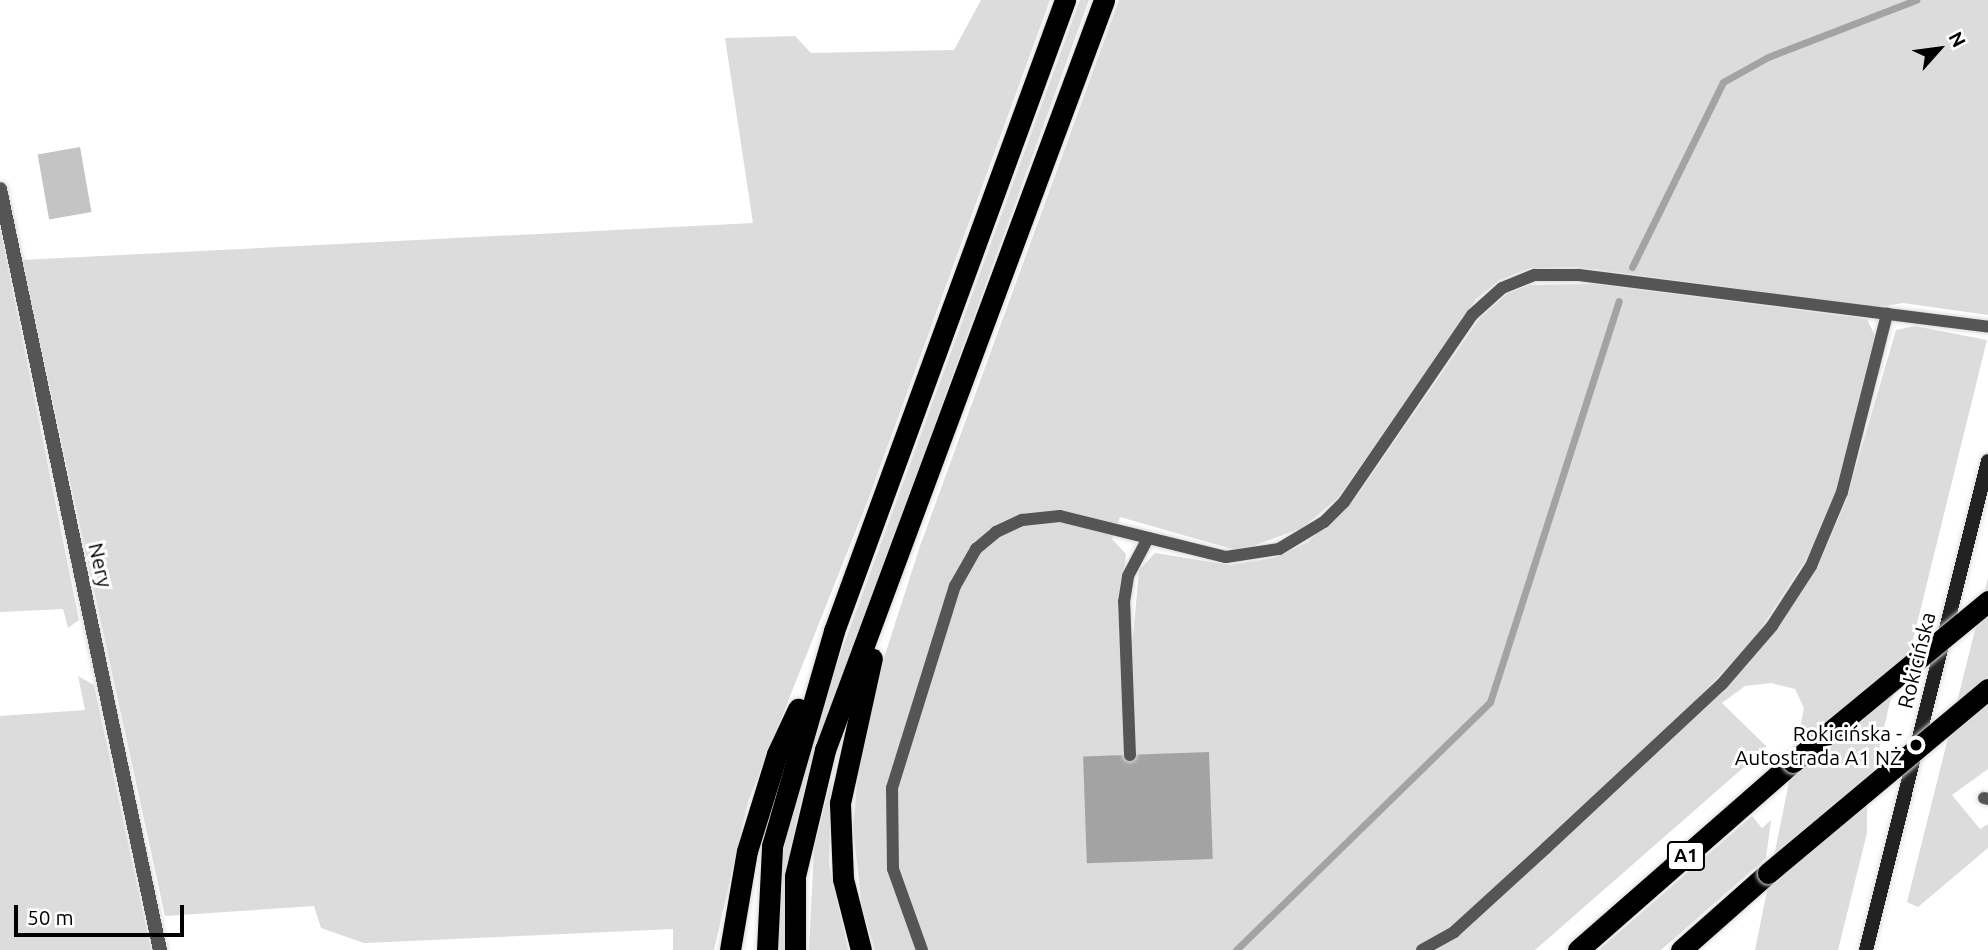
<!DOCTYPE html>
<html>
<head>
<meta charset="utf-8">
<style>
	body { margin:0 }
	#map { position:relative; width:1988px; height:950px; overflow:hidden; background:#fff; font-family:Ubuntu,sans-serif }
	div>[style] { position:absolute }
	.green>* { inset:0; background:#dcdcdc }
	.water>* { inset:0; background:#a3a3a3; transform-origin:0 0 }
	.stream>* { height:7px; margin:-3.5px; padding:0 3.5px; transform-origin:3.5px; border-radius:3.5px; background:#a3a3a3 }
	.building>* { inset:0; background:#c4c4c4; transform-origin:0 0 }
	.roads { filter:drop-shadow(0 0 2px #dbdbdb) drop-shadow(0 0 2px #dbdbdb) }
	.lane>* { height:12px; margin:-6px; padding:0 6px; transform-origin:6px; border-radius:6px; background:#555 }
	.street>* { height:14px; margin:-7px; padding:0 7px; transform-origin:7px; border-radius:7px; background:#555 }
	.secondary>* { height:14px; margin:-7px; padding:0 7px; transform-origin:7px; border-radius:7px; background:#222 }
	.highway>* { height:21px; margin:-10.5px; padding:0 10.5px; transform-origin:10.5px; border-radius:10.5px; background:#000 }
	.bridges { filter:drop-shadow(0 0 2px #dbdbdb) drop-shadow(0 0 2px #dbdbdb) }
	.highway-bridge>* { height:21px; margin:-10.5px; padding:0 10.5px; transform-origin:10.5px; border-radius:10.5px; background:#000 }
	.dots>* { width:19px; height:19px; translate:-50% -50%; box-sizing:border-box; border:4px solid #fff; border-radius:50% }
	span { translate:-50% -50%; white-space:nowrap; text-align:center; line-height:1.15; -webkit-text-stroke:6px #fff; paint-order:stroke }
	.shield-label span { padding:2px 5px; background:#fff; border:2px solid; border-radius:5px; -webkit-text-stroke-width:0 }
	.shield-label { font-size:19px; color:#000; font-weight:700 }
	.street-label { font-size:21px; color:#000 }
	.poi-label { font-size:21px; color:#000 }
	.right { translate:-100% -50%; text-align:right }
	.north { position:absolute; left:1904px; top:14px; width:70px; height:70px; -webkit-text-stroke:5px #fff; paint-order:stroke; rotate:62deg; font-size:19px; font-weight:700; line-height:28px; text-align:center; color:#000 }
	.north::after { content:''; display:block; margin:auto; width:24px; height:32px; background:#000; clip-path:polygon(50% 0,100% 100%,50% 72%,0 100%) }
	.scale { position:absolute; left:14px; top:905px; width:170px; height:32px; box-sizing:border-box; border:4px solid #000; border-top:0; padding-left:9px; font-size:21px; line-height:24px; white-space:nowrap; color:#000; -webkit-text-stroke:5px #fff; paint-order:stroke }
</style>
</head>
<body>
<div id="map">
	<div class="green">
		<div style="clip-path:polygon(981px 0,1050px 0,868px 500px,748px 802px,714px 950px,673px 950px,673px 929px,364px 943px,321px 928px,314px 906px,165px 916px,22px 260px,753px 223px,725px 38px,795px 36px,811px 53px,954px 50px)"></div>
		<div style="clip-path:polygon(1080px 0,1089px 0,807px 776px,790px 850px,786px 950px,778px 950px,780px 863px,813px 729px)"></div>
		<div style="clip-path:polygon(1119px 0,1988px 0,1988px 315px,1903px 303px,1879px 307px,1576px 267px,1530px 268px,1500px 280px,1476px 299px,1338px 498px,1302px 528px,1239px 551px,1120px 517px,1112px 539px,1126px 554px,1118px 638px,1133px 638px,1139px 570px,1155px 553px,1230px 565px,1274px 558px,1308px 542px,1359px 493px,1480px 318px,1507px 294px,1530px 285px,1594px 284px,1867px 319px,1876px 338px,1840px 482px,1810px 553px,1754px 639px,1692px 704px,1732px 680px,1756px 654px,1823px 555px,1846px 501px,1896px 330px,1915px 326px,1987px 340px,1907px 664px,1890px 702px,1867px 801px,1867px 833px,1838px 950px,1755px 950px,1804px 708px,1795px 689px,1771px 683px,1745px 686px,1722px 703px,1767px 747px,1535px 950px,875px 950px,862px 908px,853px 828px,860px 750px,875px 686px,920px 546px)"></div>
		<div style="clip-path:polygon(0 228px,79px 620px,68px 628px,63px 609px,0 612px)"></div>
		<div style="clip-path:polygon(1988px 578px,1988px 769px,1952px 795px,1980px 829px,1988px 824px,1988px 848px,1918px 907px,1907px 902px)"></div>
		<div style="clip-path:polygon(78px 676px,94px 685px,151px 950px,0 950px,0 716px,85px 710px)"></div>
		<div style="clip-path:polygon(831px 781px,829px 864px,848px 950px,809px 950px,814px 848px)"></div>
		<div style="clip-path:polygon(1752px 816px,1762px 828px,1771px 820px,1766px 858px,1661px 950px,1599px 950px)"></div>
	</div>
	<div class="water">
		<div style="left:1209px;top:752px;width:107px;height:126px;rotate:88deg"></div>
	</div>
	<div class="stream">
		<div style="left:1632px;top:267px;width:206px;rotate:-63.8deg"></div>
		<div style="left:1723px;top:82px;width:51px;rotate:-29.1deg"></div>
		<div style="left:1768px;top:57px;width:159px;rotate:-21.1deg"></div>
		<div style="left:1236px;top:950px;width:355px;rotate:-44.3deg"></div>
		<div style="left:1490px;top:702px;width:421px;rotate:-72.2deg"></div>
	</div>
	<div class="building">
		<div style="left:80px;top:147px;width:66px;height:43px;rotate:80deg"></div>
	</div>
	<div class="roads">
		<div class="lane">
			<div style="left:1130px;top:755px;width:153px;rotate:-92.2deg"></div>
			<div style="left:1124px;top:602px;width:26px;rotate:-81deg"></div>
			<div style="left:1128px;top:576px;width:43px;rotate:-62.2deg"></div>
			<div style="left:1984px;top:798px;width:4px;rotate:14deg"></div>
			<div style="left:922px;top:950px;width:86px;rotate:-109.7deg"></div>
			<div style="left:893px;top:869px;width:81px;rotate:-90.7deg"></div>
			<div style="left:892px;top:788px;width:212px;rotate:-72.7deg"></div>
			<div style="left:955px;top:586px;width:43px;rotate:-60.4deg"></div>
			<div style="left:976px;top:549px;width:26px;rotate:-40deg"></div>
			<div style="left:996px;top:532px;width:29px;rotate:-25deg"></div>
			<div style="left:1022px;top:520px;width:38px;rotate:-6deg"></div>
			<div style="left:1060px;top:516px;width:171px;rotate:13.9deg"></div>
			<div style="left:1226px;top:557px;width:54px;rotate:-8.6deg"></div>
			<div style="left:1279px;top:549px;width:52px;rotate:-31deg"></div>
			<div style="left:1324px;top:522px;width:28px;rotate:-45deg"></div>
			<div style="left:1344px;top:502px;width:227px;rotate:-55.6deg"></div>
			<div style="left:1472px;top:315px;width:40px;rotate:-42deg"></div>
			<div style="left:1502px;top:288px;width:35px;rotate:-22deg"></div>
			<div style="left:1535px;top:275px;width:44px"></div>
			<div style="left:1579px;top:275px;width:412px;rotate:7.2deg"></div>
			<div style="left:1422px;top:950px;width:37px;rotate:-29deg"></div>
			<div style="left:1454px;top:932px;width:125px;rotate:-42.4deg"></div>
			<div style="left:1546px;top:848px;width:241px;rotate:-43deg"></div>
			<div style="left:1722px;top:684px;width:77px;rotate:-49.2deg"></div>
			<div style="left:1772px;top:626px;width:72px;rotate:-57deg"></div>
			<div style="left:1811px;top:566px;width:80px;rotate:-67.3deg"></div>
			<div style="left:1842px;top:492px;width:184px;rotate:-75.8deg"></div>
		</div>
		<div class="street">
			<div style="left:0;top:189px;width:778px;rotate:78.13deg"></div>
		</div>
		<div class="secondary">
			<div style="left:1866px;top:950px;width:504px;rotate:-75.99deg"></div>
		</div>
		<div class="highway">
			<div style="left:730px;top:950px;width:100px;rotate:-80.3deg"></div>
			<div style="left:747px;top:851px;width:102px;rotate:-72.8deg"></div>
			<div style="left:777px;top:754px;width:50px;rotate:-65deg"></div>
			<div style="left:767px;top:950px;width:104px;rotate:-87.2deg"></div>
			<div style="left:772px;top:846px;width:224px;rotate:-73.9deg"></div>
			<div style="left:834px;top:631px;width:672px;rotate:-69.89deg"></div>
			<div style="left:795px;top:950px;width:74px;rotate:-90deg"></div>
			<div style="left:795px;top:876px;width:130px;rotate:-76.6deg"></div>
			<div style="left:825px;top:750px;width:800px;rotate:-69.59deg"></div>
			<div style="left:861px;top:950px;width:73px;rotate:-104.2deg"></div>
			<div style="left:843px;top:879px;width:76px;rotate:-92.3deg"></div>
			<div style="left:840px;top:803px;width:148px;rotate:-77.6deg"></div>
			<div style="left:1578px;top:950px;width:286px;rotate:-41.2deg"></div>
			<div style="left:1681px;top:950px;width:116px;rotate:-41.5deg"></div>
		</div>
	</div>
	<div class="bridges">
		<div class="highway-bridge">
			<div style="left:1793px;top:762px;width:253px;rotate:-39.5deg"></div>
			<div style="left:1768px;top:873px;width:287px;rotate:-39.9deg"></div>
		</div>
	</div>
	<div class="dots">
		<div style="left:1916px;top:745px;background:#000"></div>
	</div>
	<div class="shield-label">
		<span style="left:1686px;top:856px">A1</span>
	</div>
	<div class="street-label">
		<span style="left:101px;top:565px;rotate:77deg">Nery</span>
		<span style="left:1916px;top:660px;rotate:-76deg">Rokicińska</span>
	</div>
	<div class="poi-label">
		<span class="right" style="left:1902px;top:745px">Rokicińska -<br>Autostrada A1 NŻ</span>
	</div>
	<div class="north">N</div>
	<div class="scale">50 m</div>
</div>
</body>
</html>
